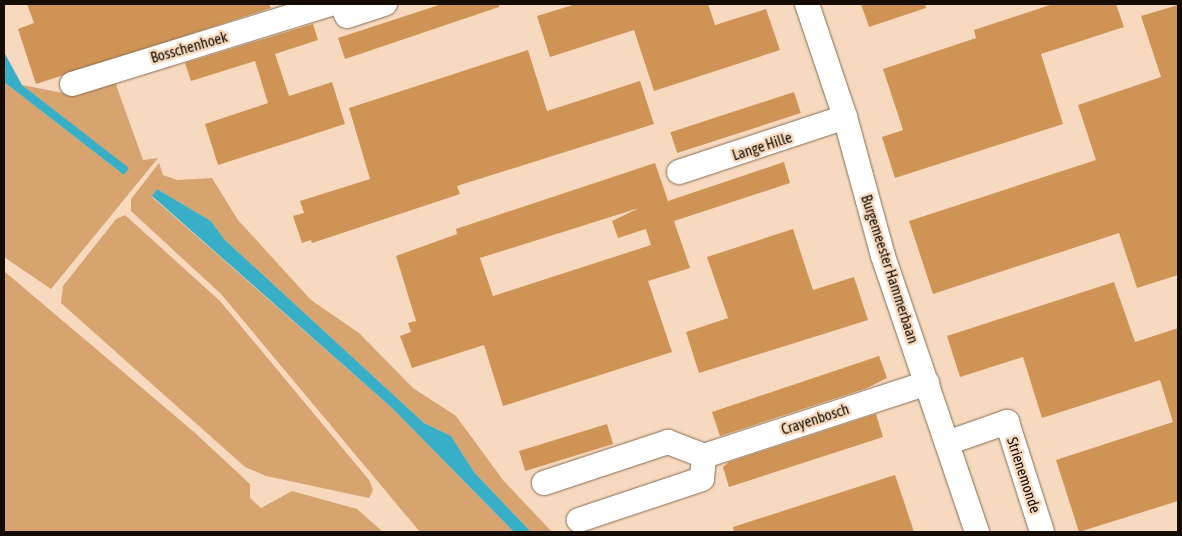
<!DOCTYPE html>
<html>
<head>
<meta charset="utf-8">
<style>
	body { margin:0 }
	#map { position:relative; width:1182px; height:536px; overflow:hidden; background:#f6d9be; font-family:"Asap Condensed",sans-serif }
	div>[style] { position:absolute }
	.green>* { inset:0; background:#d7a470 }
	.water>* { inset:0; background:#39aec7 }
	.building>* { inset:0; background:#cf9455; transform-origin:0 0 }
	.roads { filter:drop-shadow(0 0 1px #866d54) drop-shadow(0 0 1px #866d54) }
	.street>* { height:24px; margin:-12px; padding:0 12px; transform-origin:12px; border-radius:12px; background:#fff }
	span { translate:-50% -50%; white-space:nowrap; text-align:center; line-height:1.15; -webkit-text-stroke:5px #f6d9be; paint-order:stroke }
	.street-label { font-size:15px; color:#140b03 }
	.frame { position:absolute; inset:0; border:5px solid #140b03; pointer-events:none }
</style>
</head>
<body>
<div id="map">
	<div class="green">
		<div style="clip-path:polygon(4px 82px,124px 175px,128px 168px,22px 85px,73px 95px,115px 82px,143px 160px,158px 158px,51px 289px,4px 257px)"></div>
		<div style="clip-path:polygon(159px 163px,163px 175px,177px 180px,212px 178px,238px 220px,311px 300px,359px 333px,413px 388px,456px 416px,503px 480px,552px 532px,531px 532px,474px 472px,451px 436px,424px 423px,224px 239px,211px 221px,157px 189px,152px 197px,392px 408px,514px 532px,420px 532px,221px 294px,131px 211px,131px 199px)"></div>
		<div style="clip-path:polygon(125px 215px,220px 301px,369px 480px,373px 490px,369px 498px,266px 476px,245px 467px,61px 303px,63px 286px,116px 219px)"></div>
		<div style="clip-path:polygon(4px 271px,194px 432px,250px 484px,250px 498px,261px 508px,292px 491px,357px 509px,383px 532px,4px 532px)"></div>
	</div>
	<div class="water">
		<div style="clip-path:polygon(4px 52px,22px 85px,129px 168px,124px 175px,4px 82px)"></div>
		<div style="clip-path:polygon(157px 189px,211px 221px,224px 239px,424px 423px,451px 436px,474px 472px,531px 532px,514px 532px,392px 408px,152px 196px)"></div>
	</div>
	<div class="building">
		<div style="clip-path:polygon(27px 4px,269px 4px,271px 8px,36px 84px,18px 29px,34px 23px)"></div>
		<div style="clip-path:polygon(442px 4px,499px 4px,499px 7px,345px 59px,338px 38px)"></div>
		<div style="clip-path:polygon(576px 4px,708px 4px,715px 25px,766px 9px,780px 50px,654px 91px,634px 30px,550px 57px,537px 16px)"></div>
		<div style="clip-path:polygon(861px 4px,925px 4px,926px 8px,869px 27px)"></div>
		<div style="clip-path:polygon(1053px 4px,1116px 4px,1124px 27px,1041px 54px,1063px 124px,895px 178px,882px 137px,903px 130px,883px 69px,976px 38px,974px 30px)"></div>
		<div style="clip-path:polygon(1178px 5px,1178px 275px,1137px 288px,1119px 233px,933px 294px,909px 221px,1096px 160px,1078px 105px,1161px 77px,1141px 16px)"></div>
		<div style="clip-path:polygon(313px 24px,318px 40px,275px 54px,289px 96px,332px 82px,345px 124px,218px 165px,205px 124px,268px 103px,255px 61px,191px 81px,185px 63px)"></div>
		<div style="clip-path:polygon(528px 50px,547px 111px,640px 81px,654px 124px,457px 186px,460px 194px,312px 243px,311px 240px,302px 243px,293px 216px,304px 213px,300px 201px,370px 179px,349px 108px)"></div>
		<div style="left:794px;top:92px;width:22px;height:130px;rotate:72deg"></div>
		<div style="clip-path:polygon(evenodd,784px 162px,790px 183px,674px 221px,690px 268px,648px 281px,672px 352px,503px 406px,484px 345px,412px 368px,400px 336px,411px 332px,408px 323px,416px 321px,396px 256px,457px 234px,456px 229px,655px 163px,668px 201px,784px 162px,639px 208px,612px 221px,618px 238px,646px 229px,651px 245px,493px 296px,480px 258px,639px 208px)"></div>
		<div style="clip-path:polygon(793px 229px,813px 290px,854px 277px,868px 320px,699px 373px,686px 332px,728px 318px,707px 257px)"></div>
		<div style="clip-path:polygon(1114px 282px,1135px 342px,1178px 328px,1178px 501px,1079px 532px,1056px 460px,1173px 422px,1160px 380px,1042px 418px,1023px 357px,960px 377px,947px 336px)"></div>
		<div style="clip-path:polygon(879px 356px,887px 378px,867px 388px,720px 436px,712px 412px)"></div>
		<div style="clip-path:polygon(876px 414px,883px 437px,729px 487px,723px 467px,729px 462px)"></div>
		<div style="left:607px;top:424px;width:21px;height:92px;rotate:73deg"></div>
		<div style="clip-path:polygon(895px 475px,914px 532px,734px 532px,733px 527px)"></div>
	</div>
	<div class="roads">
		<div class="street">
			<div style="left:341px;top:4px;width:13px;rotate:63deg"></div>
			<div style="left:347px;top:16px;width:40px;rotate:-18deg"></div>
			<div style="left:807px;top:4px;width:119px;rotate:71.4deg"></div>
			<div style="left:845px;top:117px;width:144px;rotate:74.7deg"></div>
			<div style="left:883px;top:256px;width:292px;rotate:71.2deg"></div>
			<div style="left:72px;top:84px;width:271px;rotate:-17.2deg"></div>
			<div style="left:679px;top:172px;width:175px;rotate:-18.3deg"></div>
			<div style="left:947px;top:443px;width:64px;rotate:-19.3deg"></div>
			<div style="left:1007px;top:422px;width:115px;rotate:72.3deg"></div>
			<div style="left:704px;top:456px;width:235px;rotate:-18.1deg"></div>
			<div style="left:544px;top:483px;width:131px;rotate:-18.3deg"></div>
			<div style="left:668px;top:442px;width:39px;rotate:21deg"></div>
			<div style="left:704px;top:456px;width:23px;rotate:95deg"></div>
			<div style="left:702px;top:479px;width:130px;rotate:161.6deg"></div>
		</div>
	</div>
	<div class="street-label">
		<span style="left:189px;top:47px;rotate:-16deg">Bosschenhoek</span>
		<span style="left:762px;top:146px;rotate:-18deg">Lange Hille</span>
		<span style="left:890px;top:269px;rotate:72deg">Burgemeester Hammerbaan</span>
		<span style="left:815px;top:419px;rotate:-18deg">Crayenbosch</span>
		<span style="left:1024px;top:475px;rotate:72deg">Strienemonde</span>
	</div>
	<div class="frame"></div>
</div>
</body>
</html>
